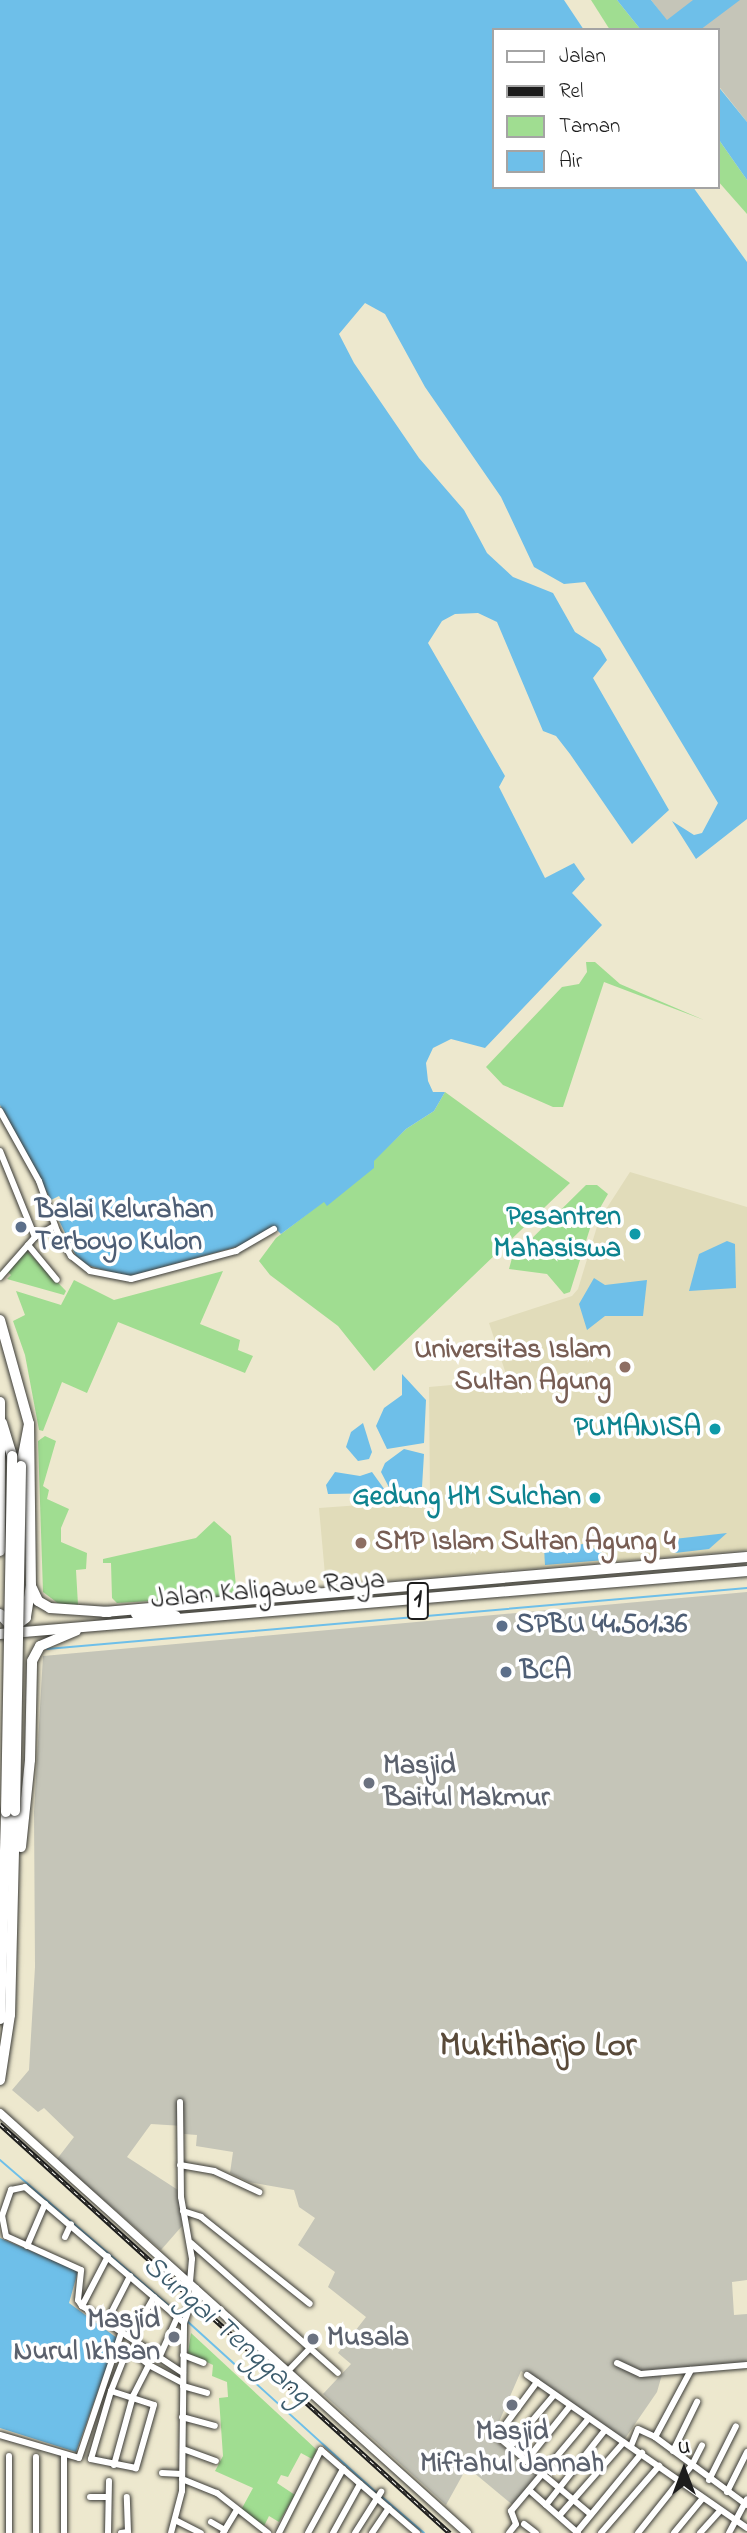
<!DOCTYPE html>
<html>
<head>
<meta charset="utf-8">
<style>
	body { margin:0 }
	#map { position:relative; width:747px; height:2533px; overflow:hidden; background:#ede8ce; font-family:"Indie Flower",sans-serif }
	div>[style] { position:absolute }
	.built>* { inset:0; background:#e1dcba }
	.industrial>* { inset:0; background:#c5c5b8 }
	.green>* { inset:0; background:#a0dd91 }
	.water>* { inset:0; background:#6ebfe9 }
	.stream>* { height:2px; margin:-1px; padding:0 1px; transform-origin:1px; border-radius:1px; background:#6ebfe9 }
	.roads { filter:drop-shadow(0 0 2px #3b3b37) drop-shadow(0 0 2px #3b3b37) }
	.minor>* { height:6px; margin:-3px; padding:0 3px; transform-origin:3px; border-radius:3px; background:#fff }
	.tertiary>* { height:8px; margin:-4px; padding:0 4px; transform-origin:4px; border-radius:4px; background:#fff }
	.trunk>* { height:10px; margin:-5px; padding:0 5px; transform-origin:5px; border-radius:5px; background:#fff }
	.motorway>* { height:10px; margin:-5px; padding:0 5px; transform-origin:5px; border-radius:5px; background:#fff }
	.rail>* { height:4.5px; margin-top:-2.25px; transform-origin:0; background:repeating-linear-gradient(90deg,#fff 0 5px,#1c1c1c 0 10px); box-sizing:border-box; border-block:2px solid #1c1c1c }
	.bridges { filter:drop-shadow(0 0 2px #3b3b37) drop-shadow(0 0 2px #3b3b37) }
	.motorway-bridge>* { height:10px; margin:-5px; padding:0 5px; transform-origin:5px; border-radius:5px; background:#fff }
	.dots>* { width:19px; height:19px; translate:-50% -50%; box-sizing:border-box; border:4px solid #fff; border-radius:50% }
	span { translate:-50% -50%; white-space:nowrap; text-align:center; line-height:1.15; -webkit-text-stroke:7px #fff; paint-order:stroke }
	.shield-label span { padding:2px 5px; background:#fff; border:2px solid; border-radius:5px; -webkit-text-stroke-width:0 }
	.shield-label { font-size:26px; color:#1c1c1c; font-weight:700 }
	.service-label { font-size:28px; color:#4e5e75; font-weight:700 }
	.left { translate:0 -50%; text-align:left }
	.culture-label { font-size:28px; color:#0d838f; font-weight:700 }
	.right { translate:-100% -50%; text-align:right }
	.education-label { font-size:28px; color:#785e54; font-weight:700 }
	.street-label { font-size:28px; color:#1c1c1c }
	.worship-label { font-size:28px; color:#5b616d; font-weight:700 }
	.water-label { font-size:30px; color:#3d5d6e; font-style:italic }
	.district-label { font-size:35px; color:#594a39; font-weight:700 }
	.legend { position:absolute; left:492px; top:28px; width:228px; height:161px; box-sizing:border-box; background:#fff; border:2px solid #a4a4a4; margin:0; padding:9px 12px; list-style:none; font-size:21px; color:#1c1c1c }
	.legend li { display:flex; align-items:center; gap:14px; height:35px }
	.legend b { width:35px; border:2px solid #a4a4a4 }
	.north { position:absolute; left:649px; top:2435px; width:70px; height:70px; -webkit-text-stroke:5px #fff; paint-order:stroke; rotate:0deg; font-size:19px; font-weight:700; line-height:28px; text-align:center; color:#1c1c1c }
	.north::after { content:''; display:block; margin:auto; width:24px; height:32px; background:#1c1c1c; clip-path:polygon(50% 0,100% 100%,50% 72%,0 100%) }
</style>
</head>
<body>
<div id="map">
	<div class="built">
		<div style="clip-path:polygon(630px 1172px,747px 1207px,747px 1550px,326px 1586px,319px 1508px,430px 1500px,429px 1387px,508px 1380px,489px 1323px,572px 1296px,578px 1289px,599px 1220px)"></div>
	</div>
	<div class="industrial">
		<div style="clip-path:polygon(651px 0,747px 0,747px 122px,717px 84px,717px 30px,674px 30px)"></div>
		<div style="clip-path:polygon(747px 1592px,747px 2280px,732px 2282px,734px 2315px,747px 2314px,747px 2363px,663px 2371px,657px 2392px,624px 2440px,521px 2371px,492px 2438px,541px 2474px,514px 2506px,467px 2467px,446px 2505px,323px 2394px,351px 2364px,338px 2353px,366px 2317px,328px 2287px,335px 2272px,298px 2245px,315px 2218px,299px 2207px,294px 2190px,249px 2182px,230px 2173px,233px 2152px,196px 2146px,197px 2135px,184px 2134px,183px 2126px,151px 2124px,127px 2157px,178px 2190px,182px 2226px,161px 2250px,57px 2159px,74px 2137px,44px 2108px,38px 2112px,12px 2090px,29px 2070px,35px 1967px,34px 1812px,43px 1656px)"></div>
	</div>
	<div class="green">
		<div style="clip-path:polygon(591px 0,617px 0,641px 30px,610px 30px)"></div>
		<div style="clip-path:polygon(717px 137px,747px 180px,747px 214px,717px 180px)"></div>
		<div style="clip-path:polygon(586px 962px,595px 962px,620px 984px,704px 1020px,604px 982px,563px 1107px,553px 1107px,503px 1085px,486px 1067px,562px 987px,579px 984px,587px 972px)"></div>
		<div style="clip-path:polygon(445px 1092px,570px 1183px,374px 1371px,338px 1326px,270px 1275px,259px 1261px,276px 1238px,324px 1201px,327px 1205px,406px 1129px,434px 1111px)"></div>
		<div style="clip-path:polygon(586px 1185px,597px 1185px,608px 1194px,592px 1222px,570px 1292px,564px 1294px,547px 1274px,509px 1269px,512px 1258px)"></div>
		<div style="clip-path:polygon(26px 1250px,66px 1291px,64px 1295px,7px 1279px,11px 1275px,7px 1271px)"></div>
		<div style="clip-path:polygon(223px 1271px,200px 1324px,240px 1340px,238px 1350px,253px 1356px,245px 1373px,118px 1322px,87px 1393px,62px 1382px,43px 1431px,39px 1430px,25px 1355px,13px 1321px,25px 1315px,16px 1291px,61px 1305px,74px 1280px,114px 1300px)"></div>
		<div style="clip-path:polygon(45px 1436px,56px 1441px,43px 1486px,49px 1490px,47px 1499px,69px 1509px,61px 1528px,61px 1542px,87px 1553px,86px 1569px,76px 1570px,78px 1605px,59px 1604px,43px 1592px,38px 1441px)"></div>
		<div style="clip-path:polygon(214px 1521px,231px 1536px,237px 1596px,117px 1603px,112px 1598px,111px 1563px,103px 1563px,103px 1559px,196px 1538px)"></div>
		<div style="clip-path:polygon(191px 2333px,317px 2450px,312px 2459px,301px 2453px,288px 2477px,281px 2475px,277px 2483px,295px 2495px,279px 2522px,269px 2516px,264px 2526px,241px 2510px,253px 2488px,215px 2471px,223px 2456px,219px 2398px,228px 2397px,227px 2382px,212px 2376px,213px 2365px,188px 2353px)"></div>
	</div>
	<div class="water">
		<div style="clip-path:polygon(0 0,564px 0,584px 30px,493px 30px,493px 187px,693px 187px,747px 262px,747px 819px,696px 859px,672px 821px,694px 835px,702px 833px,718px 803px,585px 582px,564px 584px,534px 567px,501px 497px,425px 387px,385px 314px,365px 303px,339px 334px,354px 363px,419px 458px,464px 510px,487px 553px,513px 577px,553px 593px,575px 632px,600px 648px,607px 660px,593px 678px,669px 810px,632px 844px,570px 754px,556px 736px,543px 731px,497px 622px,478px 613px,455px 614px,442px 621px,428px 643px,505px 776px,499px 787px,545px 878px,574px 863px,585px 879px,572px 893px,602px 925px,485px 1048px,451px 1039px,433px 1048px,426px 1063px,428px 1081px,433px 1092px,445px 1092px,434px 1111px,406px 1129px,374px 1161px,374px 1168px,327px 1206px,324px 1202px,281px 1234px,274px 1227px,254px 1242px,127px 1277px,87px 1265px,76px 1256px,55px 1212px,64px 1204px,59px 1196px,51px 1200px,0 1105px)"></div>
		<div style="clip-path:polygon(617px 0,651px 0,667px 20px,693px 0,740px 0,700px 30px,641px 30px)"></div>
		<div style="clip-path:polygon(717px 85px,747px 122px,747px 180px,717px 137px)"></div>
		<div style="clip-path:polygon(727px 1241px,735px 1244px,736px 1288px,689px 1291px,699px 1254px)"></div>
		<div style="clip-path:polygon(594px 1278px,605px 1285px,647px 1280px,643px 1316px,605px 1316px,587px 1330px,579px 1304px)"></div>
		<div style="clip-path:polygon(402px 1374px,426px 1400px,424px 1443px,387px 1449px,376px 1426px,384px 1408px,402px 1395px)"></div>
		<div style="clip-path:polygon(363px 1423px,372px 1452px,369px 1459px,358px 1461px,346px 1447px,351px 1432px)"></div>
		<div style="clip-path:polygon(404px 1449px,424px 1454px,422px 1487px,416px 1488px,415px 1495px,394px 1497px,381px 1472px,385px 1463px)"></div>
		<div style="clip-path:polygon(335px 1472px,360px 1476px,372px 1472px,387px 1493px,328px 1494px,326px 1485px)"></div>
		<div style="clip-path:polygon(727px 1533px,709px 1549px,675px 1553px,674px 1539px)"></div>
		<div style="clip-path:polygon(584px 1544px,601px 1552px,605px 1560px,545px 1565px,544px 1548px)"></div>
		<div style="clip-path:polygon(0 2238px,78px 2271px,69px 2303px,117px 2338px,76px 2452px,0 2428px)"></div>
	</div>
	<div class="stream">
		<div style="left:47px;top:1649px;width:703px;rotate:-4.98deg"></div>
		<div style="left:0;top:2160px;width:242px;rotate:40.8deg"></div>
		<div style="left:187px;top:2321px;width:258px;rotate:42.2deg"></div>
		<div style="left:382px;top:2497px;width:55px;rotate:40.6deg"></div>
	</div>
	<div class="roads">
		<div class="minor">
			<div style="left:0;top:1111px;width:80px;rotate:60.9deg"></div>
			<div style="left:39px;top:1181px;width:53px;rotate:70.2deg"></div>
			<div style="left:57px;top:1231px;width:29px;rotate:61deg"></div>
			<div style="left:71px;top:1256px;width:24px;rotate:38deg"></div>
			<div style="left:90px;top:1271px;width:42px;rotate:11deg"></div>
			<div style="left:131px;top:1279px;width:109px;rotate:-14.9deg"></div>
			<div style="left:236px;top:1251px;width:44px;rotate:-30.1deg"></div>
			<div style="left:0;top:1151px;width:93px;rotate:67.9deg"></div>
			<div style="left:28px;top:1245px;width:45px;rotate:50.4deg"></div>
			<div style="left:0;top:1277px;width:53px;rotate:-48.8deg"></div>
			<div style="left:35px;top:1237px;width:22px;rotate:-30deg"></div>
			<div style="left:180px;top:2102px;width:95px;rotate:89.4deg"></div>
			<div style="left:181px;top:2197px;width:63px;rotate:79.9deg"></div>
			<div style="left:192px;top:2259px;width:24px;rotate:95deg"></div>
			<div style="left:180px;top:2165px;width:35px;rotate:10deg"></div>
			<div style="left:214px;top:2171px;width:50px;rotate:25deg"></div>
			<div style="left:183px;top:2211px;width:19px;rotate:18deg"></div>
			<div style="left:201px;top:2217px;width:139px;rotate:38.6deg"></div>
			<div style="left:65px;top:2237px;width:14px;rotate:-65deg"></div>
			<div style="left:191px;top:2243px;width:196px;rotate:41.5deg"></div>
			<div style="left:27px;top:2246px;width:46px;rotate:-66.8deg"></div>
			<div style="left:82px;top:2306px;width:56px;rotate:-62.5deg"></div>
			<div style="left:106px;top:2323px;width:53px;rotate:-62.9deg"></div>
			<div style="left:131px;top:2337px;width:46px;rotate:-60.1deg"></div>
			<div style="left:183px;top:2355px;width:22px;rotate:21deg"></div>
			<div style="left:159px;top:2358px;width:44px;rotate:-65.8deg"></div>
			<div style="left:617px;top:2363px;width:26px;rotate:25deg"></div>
			<div style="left:641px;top:2374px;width:106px;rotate:-4.9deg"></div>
			<div style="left:691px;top:2370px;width:76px;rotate:118.2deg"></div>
			<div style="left:655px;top:2437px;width:114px;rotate:36.5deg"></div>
			<div style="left:288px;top:2371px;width:32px;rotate:-46deg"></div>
			<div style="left:183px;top:2373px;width:121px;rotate:-146.4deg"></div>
			<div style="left:82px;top:2306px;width:7px;rotate:-124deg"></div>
			<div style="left:78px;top:2300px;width:30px;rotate:-84deg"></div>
			<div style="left:81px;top:2270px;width:82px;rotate:-155.6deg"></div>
			<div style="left:6px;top:2236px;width:20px;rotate:-101deg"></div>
			<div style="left:2px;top:2216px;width:28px;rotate:-71deg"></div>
			<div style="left:11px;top:2190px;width:14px;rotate:-12deg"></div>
			<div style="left:25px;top:2187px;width:209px;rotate:40.5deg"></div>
			<div style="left:527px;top:2375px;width:268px;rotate:34.8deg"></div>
			<div style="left:537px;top:2382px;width:67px;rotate:126.5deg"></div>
			<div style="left:497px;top:2436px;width:120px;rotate:39.9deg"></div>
			<div style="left:183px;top:2386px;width:25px;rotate:16deg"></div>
			<div style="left:111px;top:2391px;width:45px;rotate:18deg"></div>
			<div style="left:154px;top:2405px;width:66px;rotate:105.9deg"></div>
			<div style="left:136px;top:2468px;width:46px;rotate:-168.7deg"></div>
			<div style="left:91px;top:2459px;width:71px;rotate:-73.6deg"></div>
			<div style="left:111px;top:2391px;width:46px;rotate:-68.4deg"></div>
			<div style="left:128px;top:2348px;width:27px;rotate:39deg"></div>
			<div style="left:182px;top:2417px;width:34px;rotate:15deg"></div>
			<div style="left:0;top:2435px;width:82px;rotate:16.2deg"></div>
			<div style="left:79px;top:2458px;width:134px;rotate:-71.3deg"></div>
			<div style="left:631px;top:2446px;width:18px;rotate:-68deg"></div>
			<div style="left:638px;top:2429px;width:19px;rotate:25deg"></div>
			<div style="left:510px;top:2447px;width:68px;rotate:-49.8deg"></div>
			<div style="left:183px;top:2449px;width:35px;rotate:20deg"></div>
			<div style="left:673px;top:2451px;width:55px;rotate:-63.9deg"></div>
			<div style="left:526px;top:2461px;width:70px;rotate:-51.3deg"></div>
			<div style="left:114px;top:2465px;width:72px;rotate:-74.6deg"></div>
			<div style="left:133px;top:2396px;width:35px;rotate:-63deg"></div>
			<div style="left:149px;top:2365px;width:38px;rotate:28deg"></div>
			<div style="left:162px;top:2473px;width:20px;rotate:3deg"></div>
			<div style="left:182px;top:2479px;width:38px;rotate:22deg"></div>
			<div style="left:217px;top:2493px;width:65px;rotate:38.1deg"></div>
			<div style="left:709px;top:2480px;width:60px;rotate:-63.4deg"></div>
			<div style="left:529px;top:2490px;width:65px;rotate:41.3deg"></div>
			<div style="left:727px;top:2492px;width:45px;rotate:-63.4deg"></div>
			<div style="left:90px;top:2497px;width:18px"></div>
			<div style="left:546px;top:2505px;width:95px;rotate:-51.8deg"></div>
			<div style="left:559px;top:2516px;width:98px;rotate:-48.7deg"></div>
			<div style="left:175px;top:2520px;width:29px;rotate:27deg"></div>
			<div style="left:211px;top:2522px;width:16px;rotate:30deg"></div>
			<div style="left:524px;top:2524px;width:15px;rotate:37deg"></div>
			<div style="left:9px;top:2533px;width:77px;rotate:-90deg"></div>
			<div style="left:36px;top:2533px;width:76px;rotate:-90deg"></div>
			<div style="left:64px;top:2533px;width:77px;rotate:-90deg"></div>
			<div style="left:108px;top:2533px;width:52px;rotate:-88.9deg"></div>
			<div style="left:121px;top:2533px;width:7px;rotate:-8deg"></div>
			<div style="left:128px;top:2532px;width:35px;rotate:-92deg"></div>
			<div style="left:171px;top:2533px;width:43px;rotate:-75.3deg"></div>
			<div style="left:182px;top:2491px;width:168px;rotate:-89.3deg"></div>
			<div style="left:184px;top:2323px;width:37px;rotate:-71deg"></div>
			<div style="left:223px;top:2533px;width:27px;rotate:-59deg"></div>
			<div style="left:279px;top:2533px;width:93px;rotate:-63.2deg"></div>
			<div style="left:321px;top:2450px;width:127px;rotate:40.8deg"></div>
			<div style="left:308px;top:2533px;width:73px;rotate:-61.3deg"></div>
			<div style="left:333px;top:2533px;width:56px;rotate:-61.1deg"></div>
			<div style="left:355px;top:2533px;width:49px;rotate:-57.6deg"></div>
			<div style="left:372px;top:2533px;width:30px;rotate:-56deg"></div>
			<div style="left:509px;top:2533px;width:11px;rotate:-52deg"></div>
			<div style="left:516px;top:2524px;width:14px;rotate:-111deg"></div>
			<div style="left:511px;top:2511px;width:121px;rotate:-50deg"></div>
			<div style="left:576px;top:2533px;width:104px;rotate:-50.5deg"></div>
			<div style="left:601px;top:2533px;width:89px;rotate:-49.1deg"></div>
			<div style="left:638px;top:2533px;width:87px;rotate:-51.5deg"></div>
			<div style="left:692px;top:2465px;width:22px;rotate:-63deg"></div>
			<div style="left:674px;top:2533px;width:44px;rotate:-50.5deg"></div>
			<div style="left:700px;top:2533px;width:28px;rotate:-48deg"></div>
			<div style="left:729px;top:2533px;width:38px;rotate:-62deg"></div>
		</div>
		<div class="tertiary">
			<div style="left:0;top:2113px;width:628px;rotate:41.97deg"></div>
		</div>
		<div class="trunk">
			<div style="left:0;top:1320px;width:108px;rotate:74.4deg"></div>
			<div style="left:29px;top:1424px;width:161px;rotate:89.3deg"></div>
			<div style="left:31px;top:1585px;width:33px;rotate:99deg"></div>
			<div style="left:26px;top:1618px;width:16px;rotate:145deg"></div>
			<div style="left:0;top:1402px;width:149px;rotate:90deg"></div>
			<div style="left:32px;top:1588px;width:14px;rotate:65deg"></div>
			<div style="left:38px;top:1601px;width:14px;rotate:30deg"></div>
			<div style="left:50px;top:1608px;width:59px;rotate:3.9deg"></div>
			<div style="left:104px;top:1612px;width:645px;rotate:-4.89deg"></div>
			<div style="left:0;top:1614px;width:21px;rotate:47deg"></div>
			<div style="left:136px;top:1614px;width:40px;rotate:2.9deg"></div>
			<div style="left:0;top:1634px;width:750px;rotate:-4.82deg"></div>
		</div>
		<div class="motorway">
			<div style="left:2px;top:1423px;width:34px;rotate:73deg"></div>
			<div style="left:21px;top:1466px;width:43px;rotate:-79.2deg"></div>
			<div style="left:21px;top:1847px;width:87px;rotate:-84.1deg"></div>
			<div style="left:30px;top:1760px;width:99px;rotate:-88.8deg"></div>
			<div style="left:32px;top:1661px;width:17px;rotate:-62deg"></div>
			<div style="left:40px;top:1646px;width:39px;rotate:-23deg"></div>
			<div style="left:0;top:2019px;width:207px;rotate:-88.3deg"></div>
			<div style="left:0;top:2080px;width:66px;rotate:-81.3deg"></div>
			<div style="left:10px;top:2015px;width:204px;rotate:-88.6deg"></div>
		</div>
	</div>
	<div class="rail">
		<div style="left:0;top:2124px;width:608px;rotate:42.27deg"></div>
	</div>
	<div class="bridges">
		<div class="motorway-bridge">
			<div style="left:15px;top:1811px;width:345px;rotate:-89deg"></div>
			<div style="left:6px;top:1812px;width:356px;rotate:-89deg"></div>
		</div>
	</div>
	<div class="dots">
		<div style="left:21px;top:1227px;background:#5c6f8a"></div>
		<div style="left:635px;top:1234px;background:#0f9aa8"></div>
		<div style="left:625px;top:1367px;background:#8d6e63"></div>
		<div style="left:715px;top:1429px;background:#0f9aa8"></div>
		<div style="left:595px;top:1498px;background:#0f9aa8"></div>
		<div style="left:361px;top:1543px;background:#8d6e63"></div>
		<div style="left:502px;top:1626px;background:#5c6f8a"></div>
		<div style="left:506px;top:1672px;background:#5c6f8a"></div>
		<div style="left:369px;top:1783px;background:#6b7280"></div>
		<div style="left:174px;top:2337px;background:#6b7280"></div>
		<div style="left:313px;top:2339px;background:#6b7280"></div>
		<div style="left:512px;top:2405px;background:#6b7280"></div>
	</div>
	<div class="shield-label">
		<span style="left:418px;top:1601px">1</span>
	</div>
	<div class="service-label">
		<span class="left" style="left:35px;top:1227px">Balai Kelurahan<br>Terboyo Kulon</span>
		<span class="left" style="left:516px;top:1626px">SPBU 44.501.36</span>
		<span class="left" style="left:520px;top:1672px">BCA</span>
	</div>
	<div class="culture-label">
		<span class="right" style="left:621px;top:1234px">Pesantren<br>Mahasiswa</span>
		<span class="right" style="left:701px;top:1429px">PUMANISA</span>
		<span class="right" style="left:581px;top:1498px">Gedung HM Sulchan</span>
	</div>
	<div class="education-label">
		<span class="right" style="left:611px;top:1367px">Universitas Islam<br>Sultan Agung</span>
		<span class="left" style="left:375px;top:1543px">SMP Islam Sultan Agung 4</span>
	</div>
	<div class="street-label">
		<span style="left:268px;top:1591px;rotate:-5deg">Jalan Kaligawe Raya</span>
	</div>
	<div class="worship-label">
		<span class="left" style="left:383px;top:1783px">Masjid<br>Baitul Makmur</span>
		<span class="right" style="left:160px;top:2337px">Masjid<br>Nurul Ikhsan</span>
		<span class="left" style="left:327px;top:2339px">Musala</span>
		<span style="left:512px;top:2449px">Masjid<br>Miftahul Jannah</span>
	</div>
	<div class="water-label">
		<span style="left:226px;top:2331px;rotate:41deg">Sungai Tenggang</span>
	</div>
	<div class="district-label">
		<span style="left:538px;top:2047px">Muktiharjo Lor</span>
	</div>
	<ul class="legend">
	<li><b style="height:9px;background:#fff"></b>Jalan</li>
	<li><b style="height:9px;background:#1c1c1c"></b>Rel</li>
	<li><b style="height:19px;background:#a0dd91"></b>Taman</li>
	<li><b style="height:19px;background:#6ebfe9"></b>Air</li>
	</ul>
	<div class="north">U</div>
</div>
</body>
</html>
